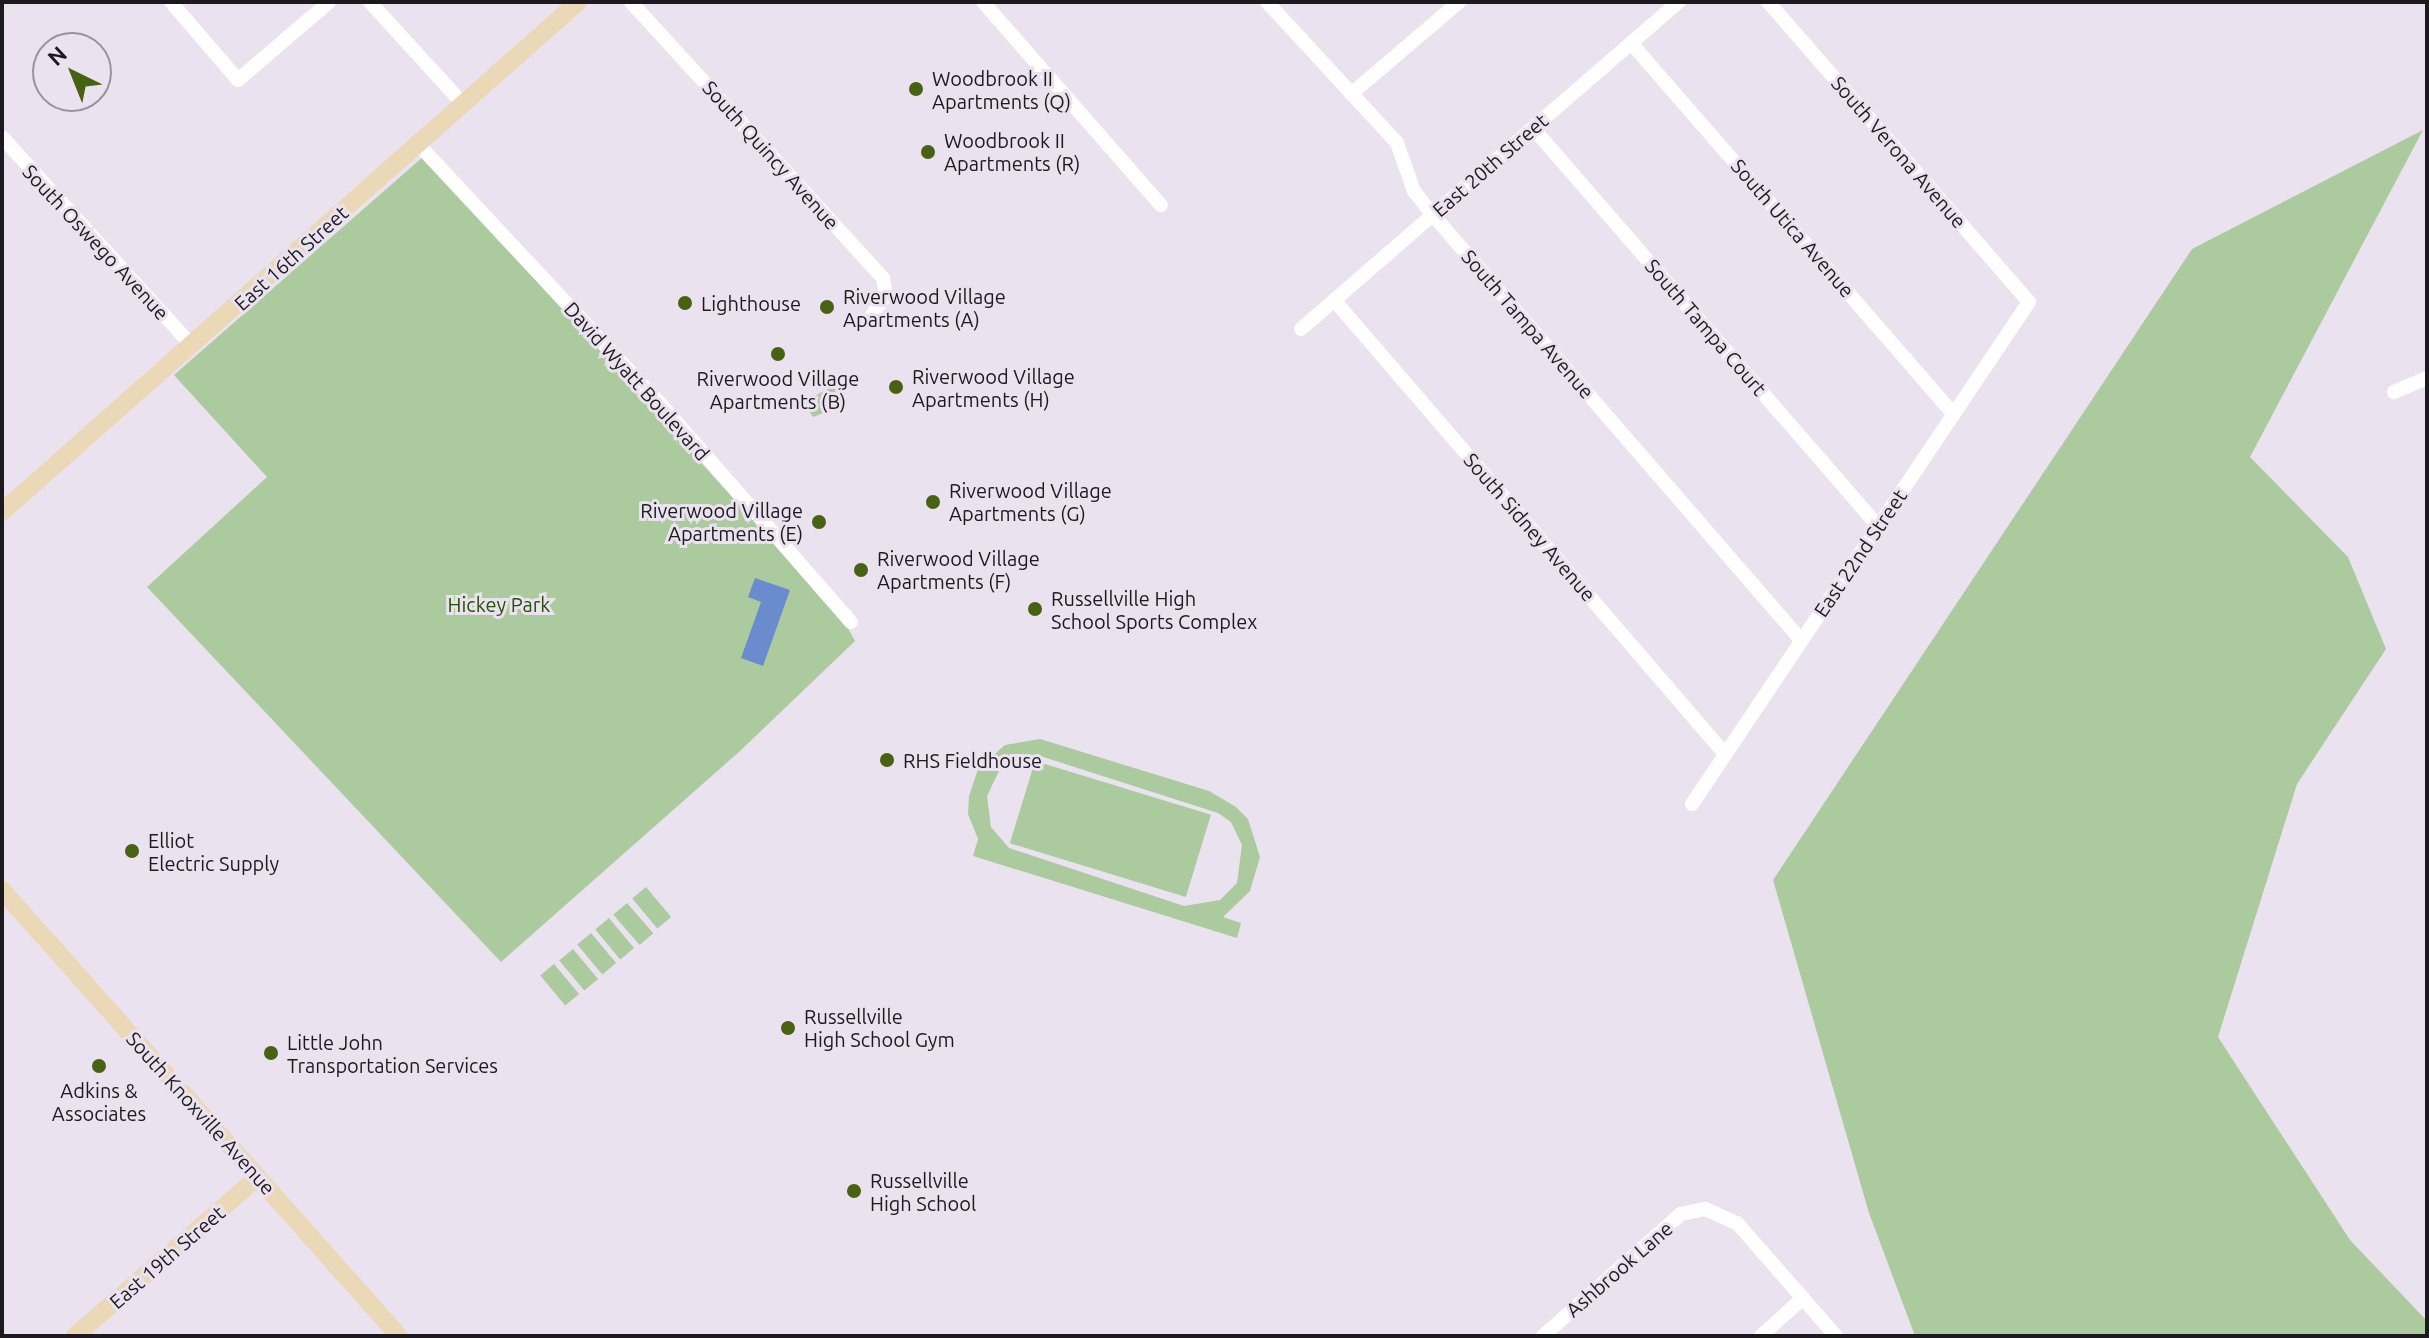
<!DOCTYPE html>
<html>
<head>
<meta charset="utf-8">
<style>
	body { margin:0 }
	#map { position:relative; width:2429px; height:1338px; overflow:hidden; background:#ebe2ef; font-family:Ubuntu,sans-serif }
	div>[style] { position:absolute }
	.green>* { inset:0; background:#abca9e; transform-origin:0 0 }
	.water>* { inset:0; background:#6a8ccf }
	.street>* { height:14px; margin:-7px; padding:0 7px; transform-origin:7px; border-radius:7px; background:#fff }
	.secondary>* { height:18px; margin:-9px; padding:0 9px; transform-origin:9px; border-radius:9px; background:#ebd8b6 }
	.dots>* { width:22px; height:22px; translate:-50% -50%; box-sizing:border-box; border:4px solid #ebe2ef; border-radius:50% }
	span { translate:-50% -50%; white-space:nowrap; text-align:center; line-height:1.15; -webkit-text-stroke:6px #ebe2ef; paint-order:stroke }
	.poi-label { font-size:20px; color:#1d1a1f }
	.left { translate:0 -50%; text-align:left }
	.right { translate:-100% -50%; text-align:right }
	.street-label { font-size:20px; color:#1d1a1f }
	.park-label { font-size:20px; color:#245007 }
	.frame { position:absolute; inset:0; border:4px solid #1d1a1f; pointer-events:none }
	.north { position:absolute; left:32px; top:32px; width:80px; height:80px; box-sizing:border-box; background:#ebe2ef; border:2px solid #99929c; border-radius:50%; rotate:317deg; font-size:22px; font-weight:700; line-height:32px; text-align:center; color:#1d1a1f }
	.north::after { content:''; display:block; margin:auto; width:28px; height:36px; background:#476212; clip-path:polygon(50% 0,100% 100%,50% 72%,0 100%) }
</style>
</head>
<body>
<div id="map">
	<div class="green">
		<div style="clip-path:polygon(2423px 130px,2250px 457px,2348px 557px,2386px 649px,2297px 784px,2218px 1037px,2350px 1240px,2427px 1321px,2427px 1336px,1915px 1336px,1869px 1213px,1773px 880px,2192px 249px)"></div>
		<div style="clip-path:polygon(424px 156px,844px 621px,855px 641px,740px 751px,501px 962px,147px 587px,267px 477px,174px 375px)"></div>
		<div style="clip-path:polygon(841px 381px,846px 404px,813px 417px,803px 403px)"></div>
		<div style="clip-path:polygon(evenodd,1040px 739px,1209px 791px,1236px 807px,1248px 819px,1260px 857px,1250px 891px,1223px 917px,1241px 923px,1237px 938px,973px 856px,978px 839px,968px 814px,969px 796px,978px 769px,1005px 745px,1040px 739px,1037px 755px,1218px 813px,1231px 822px,1242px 845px,1237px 883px,1220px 900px,1184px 906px,1009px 848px,991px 827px,987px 796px,999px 771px,1037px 755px)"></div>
		<div style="left:1035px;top:761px;width:184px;height:86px;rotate:17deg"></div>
		<div style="left:646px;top:887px;width:39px;height:18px;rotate:50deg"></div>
		<div style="left:627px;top:903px;width:40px;height:18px;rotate:49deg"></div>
		<div style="left:609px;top:918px;width:39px;height:18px;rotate:50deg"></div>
		<div style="left:591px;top:933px;width:39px;height:18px;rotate:50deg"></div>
		<div style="left:573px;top:949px;width:39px;height:18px;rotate:50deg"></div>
		<div style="left:554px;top:964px;width:39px;height:18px;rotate:50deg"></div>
	</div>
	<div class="water">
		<div style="clip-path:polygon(755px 578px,790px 590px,763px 666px,741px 658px,761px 602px,748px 597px)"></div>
	</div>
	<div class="street">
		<div style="left:171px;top:2px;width:103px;rotate:49.3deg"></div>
		<div style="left:238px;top:80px;width:120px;rotate:-40.6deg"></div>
		<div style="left:370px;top:2px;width:138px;rotate:47.6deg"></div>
		<div style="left:631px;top:2px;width:374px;rotate:47.6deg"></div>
		<div style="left:883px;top:278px;width:17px;rotate:80deg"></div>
		<div style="left:886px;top:295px;width:24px;rotate:125deg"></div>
		<div style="left:983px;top:2px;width:270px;rotate:48.8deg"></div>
		<div style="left:1267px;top:2px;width:192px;rotate:47.3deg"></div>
		<div style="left:1397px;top:143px;width:51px;rotate:70.5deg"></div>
		<div style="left:1414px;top:191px;width:31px;rotate:52deg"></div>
		<div style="left:1433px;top:215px;width:562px;rotate:49.11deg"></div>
		<div style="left:1631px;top:43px;width:492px;rotate:49deg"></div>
		<div style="left:1351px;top:94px;width:142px;rotate:-40.4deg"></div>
		<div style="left:1533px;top:128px;width:527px;rotate:49.08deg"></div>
		<div style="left:2px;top:137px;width:282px;rotate:47.7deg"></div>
		<div style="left:418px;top:144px;width:353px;rotate:47deg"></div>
		<div style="left:659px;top:402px;width:292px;rotate:48.9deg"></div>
		<div style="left:1334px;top:300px;width:599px;rotate:49.26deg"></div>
		<div style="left:1301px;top:329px;width:500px;rotate:-40.9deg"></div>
		<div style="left:2394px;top:392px;width:36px;rotate:-23deg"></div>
		<div style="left:1692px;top:804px;width:605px;rotate:-56.13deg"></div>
		<div style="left:2029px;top:302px;width:398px;rotate:-131deg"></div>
		<div style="left:1543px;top:1336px;width:184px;rotate:-41.5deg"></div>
		<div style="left:1681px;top:1214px;width:25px;rotate:-12deg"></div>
		<div style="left:1705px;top:1209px;width:35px;rotate:24deg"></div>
		<div style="left:1737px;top:1223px;width:150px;rotate:48.8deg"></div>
		<div style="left:1761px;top:1336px;width:57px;rotate:-42.1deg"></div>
	</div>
	<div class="secondary">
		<div style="left:2px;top:512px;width:769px;rotate:-41.52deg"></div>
		<div style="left:2px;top:890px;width:597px;rotate:48.33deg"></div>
		<div style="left:75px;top:1336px;width:242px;rotate:-41deg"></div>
	</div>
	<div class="dots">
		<div style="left:916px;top:89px;background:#476212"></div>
		<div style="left:928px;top:152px;background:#476212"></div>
		<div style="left:685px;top:303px;background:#476212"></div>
		<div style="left:827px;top:307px;background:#476212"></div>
		<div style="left:778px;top:354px;background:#476212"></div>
		<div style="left:896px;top:387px;background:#476212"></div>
		<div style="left:933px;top:502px;background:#476212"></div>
		<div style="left:819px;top:522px;background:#476212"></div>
		<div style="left:861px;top:570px;background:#476212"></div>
		<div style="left:1035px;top:609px;background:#476212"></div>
		<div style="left:887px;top:760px;background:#476212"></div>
		<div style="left:132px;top:851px;background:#476212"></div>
		<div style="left:788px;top:1028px;background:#476212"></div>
		<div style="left:271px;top:1053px;background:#476212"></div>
		<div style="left:99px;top:1066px;background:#476212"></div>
		<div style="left:854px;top:1191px;background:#476212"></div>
	</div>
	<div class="poi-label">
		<span class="left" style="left:932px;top:90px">Woodbrook II<br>Apartments (Q)</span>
		<span class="left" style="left:944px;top:152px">Woodbrook II<br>Apartments (R)</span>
		<span class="left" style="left:843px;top:308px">Riverwood Village<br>Apartments (A)</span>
		<span class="left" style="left:701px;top:303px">Lighthouse</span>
		<span class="left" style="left:912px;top:388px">Riverwood Village<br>Apartments (H)</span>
		<span style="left:778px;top:390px">Riverwood Village<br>Apartments (B)</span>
		<span class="left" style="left:949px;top:502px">Riverwood Village<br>Apartments (G)</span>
		<span class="right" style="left:803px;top:522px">Riverwood Village<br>Apartments (E)</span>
		<span class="left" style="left:877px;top:570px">Riverwood Village<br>Apartments (F)</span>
		<span class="left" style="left:1051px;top:610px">Russellville High<br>School Sports Complex</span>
		<span class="left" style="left:903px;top:760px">RHS Fieldhouse</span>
		<span class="left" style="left:148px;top:852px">Elliot<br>Electric Supply</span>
		<span class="left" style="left:804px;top:1028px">Russellville<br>High School Gym</span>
		<span class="left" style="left:287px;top:1054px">Little John<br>Transportation Services</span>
		<span style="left:99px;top:1102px">Adkins &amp;<br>Associates</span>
		<span class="left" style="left:870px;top:1192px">Russellville<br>High School</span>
	</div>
	<div class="street-label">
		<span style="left:1899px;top:152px;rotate:49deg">South Verona Avenue</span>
		<span style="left:771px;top:155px;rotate:48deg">South Quincy Avenue</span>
		<span style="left:1490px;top:165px;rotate:-41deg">East 20th Street</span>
		<span style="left:1793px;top:228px;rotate:49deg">South Utica Avenue</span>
		<span style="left:96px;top:242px;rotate:47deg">South Oswego Avenue</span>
		<span style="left:291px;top:258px;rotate:-42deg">East 16th Street</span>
		<span style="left:1528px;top:324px;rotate:49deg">South Tampa Avenue</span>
		<span style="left:1706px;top:327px;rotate:49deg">South Tampa Court</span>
		<span style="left:637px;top:381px;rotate:48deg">David Wyatt Boulevard</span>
		<span style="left:1530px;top:527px;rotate:49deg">South Sidney Avenue</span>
		<span style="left:1860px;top:553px;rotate:-56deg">East 22nd Street</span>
		<span style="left:201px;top:1113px;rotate:48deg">South Knoxville Avenue</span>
		<span style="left:167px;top:1257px;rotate:-41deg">East 19th Street</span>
		<span style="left:1619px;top:1269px;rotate:-41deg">Ashbrook Lane</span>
	</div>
	<div class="park-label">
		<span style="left:499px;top:604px">Hickey Park</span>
	</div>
	<div class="frame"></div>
	<div class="north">N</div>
</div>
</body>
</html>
